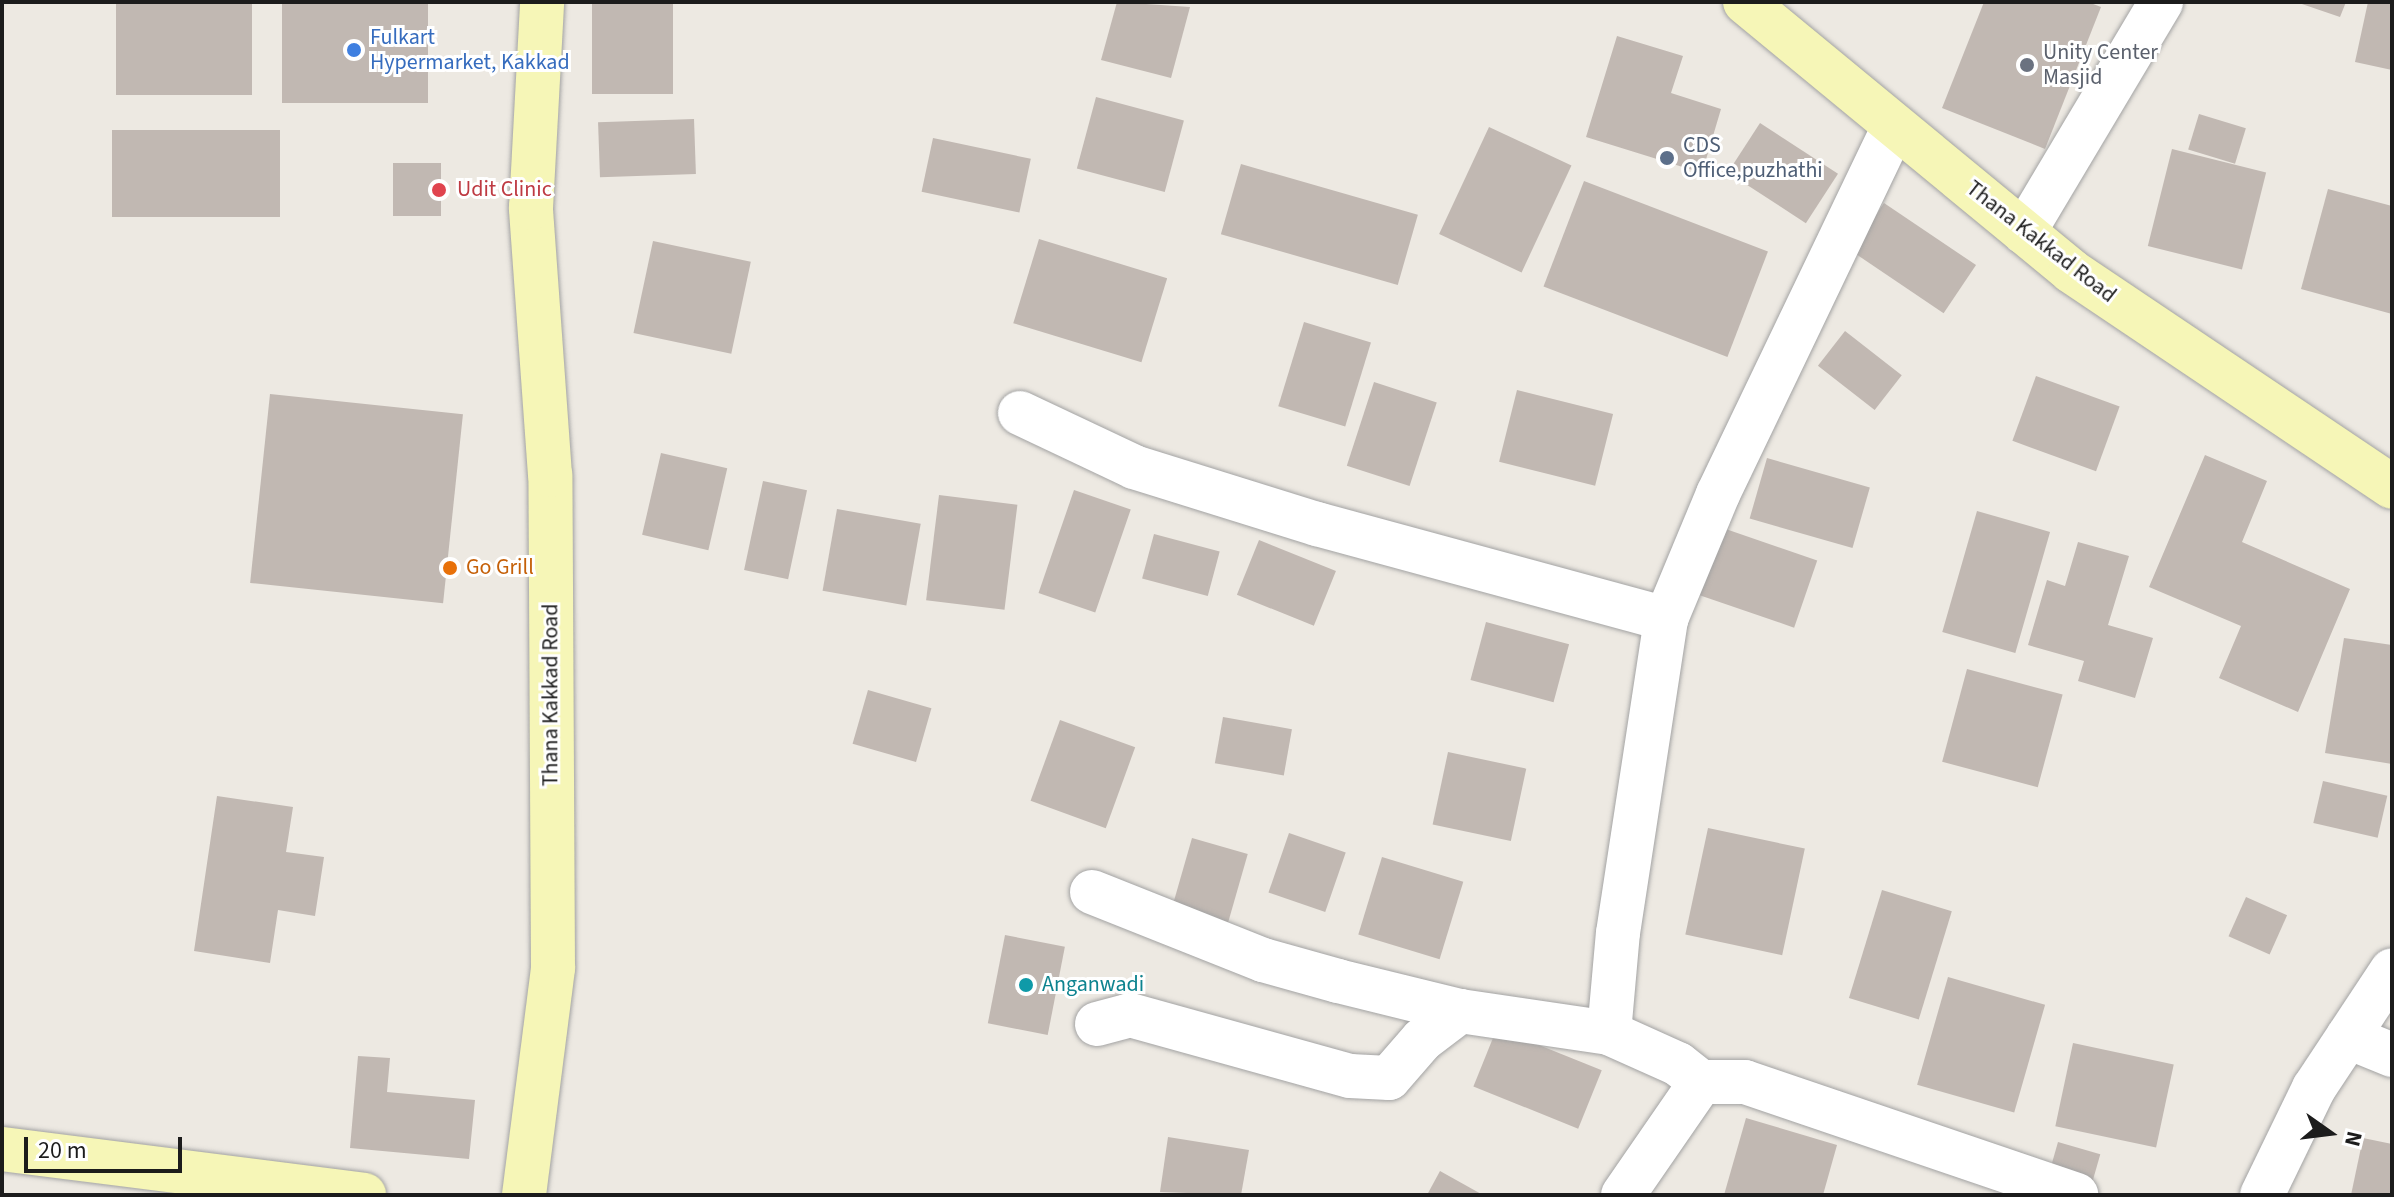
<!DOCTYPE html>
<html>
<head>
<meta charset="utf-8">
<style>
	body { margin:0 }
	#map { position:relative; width:2394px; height:1197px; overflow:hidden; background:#ede9e2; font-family:"Source Sans 3",sans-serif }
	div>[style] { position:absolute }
	.building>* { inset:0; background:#c1b8b2; transform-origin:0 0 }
	.roads { filter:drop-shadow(0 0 2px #a3a3a3) drop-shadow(0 0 2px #a3a3a3) }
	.street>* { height:44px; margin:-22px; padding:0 22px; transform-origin:22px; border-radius:22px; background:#fff }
	.secondary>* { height:44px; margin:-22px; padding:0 22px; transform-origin:22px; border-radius:22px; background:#f6f6b7 }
	.dots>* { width:22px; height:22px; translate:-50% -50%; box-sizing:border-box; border:4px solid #fff; border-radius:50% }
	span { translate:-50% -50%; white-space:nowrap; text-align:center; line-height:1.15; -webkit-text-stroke:6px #fff; paint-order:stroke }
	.shop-label { font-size:22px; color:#366cbe }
	.left { translate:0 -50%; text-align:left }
	.worship-label { font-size:22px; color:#5b616d }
	.service-label { font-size:22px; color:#4e5e75 }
	.health-label { font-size:22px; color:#be3a42 }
	.street-label { font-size:22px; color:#1c1c1c }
	.food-label { font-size:22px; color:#c56008 }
	.culture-label { font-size:22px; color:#0d838f }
	.frame { position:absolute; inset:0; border:4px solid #1c1c1c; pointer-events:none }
	.north { position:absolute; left:2290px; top:1093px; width:80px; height:80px; -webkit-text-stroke:6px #fff; paint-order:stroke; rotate:104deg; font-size:22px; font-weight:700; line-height:32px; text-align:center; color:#1c1c1c }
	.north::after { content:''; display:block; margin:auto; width:28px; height:36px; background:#1c1c1c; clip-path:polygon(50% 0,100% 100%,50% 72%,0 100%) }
	.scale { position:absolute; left:24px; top:1137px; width:158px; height:36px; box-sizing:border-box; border:4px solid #1c1c1c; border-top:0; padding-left:10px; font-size:24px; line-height:28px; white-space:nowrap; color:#1c1c1c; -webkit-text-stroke:6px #fff; paint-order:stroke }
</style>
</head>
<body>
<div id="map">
	<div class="building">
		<div style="left:116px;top:2px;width:136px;height:93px"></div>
		<div style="left:282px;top:2px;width:146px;height:101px"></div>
		<div style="left:592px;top:2px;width:81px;height:92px"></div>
		<div style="clip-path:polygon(1117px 2px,1190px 7px,1171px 78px,1101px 60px)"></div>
		<div style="clip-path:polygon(1984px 2px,2088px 2px,2101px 7px,2045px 149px,1942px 108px)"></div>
		<div style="clip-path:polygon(2296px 2px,2346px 2px,2340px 17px)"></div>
		<div style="clip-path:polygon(2368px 2px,2392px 2px,2392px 70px,2355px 62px)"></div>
		<div style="clip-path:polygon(1617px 36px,1683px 56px,1671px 93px,1721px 109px,1702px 173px,1586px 137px)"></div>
		<div style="left:1096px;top:97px;width:91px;height:74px;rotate:15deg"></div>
		<div style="left:2199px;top:114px;width:49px;height:37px;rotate:17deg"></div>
		<div style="left:694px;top:119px;width:55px;height:96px;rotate:88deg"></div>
		<div style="left:1760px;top:123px;width:93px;height:59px;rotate:33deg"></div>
		<div style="left:1489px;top:127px;width:91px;height:118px;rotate:25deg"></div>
		<div style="left:112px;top:130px;width:168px;height:87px"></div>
		<div style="left:933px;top:138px;width:100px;height:55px;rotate:12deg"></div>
		<div style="left:2172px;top:149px;width:97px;height:100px;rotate:14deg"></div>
		<div style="left:393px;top:163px;width:48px;height:53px"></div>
		<div style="left:1241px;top:164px;width:184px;height:73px;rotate:16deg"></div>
		<div style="left:1584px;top:181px;width:197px;height:113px;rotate:21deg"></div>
		<div style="clip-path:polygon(2328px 189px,2392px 206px,2392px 314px,2301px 289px)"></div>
		<div style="left:1884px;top:203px;width:111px;height:58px;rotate:34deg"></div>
		<div style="left:1039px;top:239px;width:134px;height:88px;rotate:17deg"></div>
		<div style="left:653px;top:241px;width:100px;height:94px;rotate:12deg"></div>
		<div style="left:1304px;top:322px;width:70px;height:88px;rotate:17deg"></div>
		<div style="left:1845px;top:331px;width:72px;height:44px;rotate:38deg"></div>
		<div style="left:2036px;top:376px;width:89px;height:69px;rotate:20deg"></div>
		<div style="left:1374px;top:382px;width:66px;height:88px;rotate:18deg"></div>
		<div style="left:1517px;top:390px;width:99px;height:74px;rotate:14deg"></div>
		<div style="left:270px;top:394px;width:194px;height:190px;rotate:6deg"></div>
		<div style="left:661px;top:453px;width:68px;height:84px;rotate:13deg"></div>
		<div style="clip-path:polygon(2205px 455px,2267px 481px,2242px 542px,2350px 589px,2298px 712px,2219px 678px,2241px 626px,2149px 587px)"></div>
		<div style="left:1767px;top:458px;width:107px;height:63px;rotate:16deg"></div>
		<div style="left:763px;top:481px;width:45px;height:91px;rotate:12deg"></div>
		<div style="left:1074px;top:490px;width:60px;height:109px;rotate:19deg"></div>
		<div style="left:939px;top:495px;width:79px;height:106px;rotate:7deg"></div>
		<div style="left:837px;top:509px;width:85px;height:83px;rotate:10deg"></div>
		<div style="left:1977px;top:511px;width:76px;height:126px;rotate:16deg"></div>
		<div style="left:1717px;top:526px;width:106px;height:71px;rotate:19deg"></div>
		<div style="left:1154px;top:534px;width:68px;height:46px;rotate:15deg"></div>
		<div style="left:1259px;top:540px;width:83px;height:59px;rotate:22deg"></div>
		<div style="clip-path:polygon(2078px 542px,2129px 556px,2108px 625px,2153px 638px,2135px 698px,2078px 681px,2084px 661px,2028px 645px,2047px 580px,2065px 586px)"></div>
		<div style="left:1486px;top:622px;width:86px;height:60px;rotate:15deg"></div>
		<div style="clip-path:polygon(2344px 638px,2392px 645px,2392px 764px,2325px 753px)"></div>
		<div style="left:1967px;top:669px;width:99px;height:96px;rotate:15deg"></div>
		<div style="left:868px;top:690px;width:66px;height:56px;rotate:16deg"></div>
		<div style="left:1223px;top:717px;width:70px;height:47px;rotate:10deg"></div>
		<div style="left:1060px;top:720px;width:80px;height:86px;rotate:20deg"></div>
		<div style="left:1448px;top:752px;width:80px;height:74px;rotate:12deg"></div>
		<div style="left:2323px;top:781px;width:66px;height:43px;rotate:13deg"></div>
		<div style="clip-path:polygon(217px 796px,293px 807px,286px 852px,324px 857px,315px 916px,278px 910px,270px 963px,194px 951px)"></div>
		<div style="left:1708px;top:828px;width:99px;height:109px;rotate:12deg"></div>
		<div style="left:1289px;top:833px;width:60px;height:63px;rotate:19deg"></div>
		<div style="left:1192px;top:838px;width:58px;height:71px;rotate:16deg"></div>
		<div style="left:1382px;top:857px;width:85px;height:81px;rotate:17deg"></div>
		<div style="left:1882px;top:890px;width:73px;height:113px;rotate:17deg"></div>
		<div style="left:2246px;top:897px;width:45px;height:43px;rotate:24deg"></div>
		<div style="left:1005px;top:935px;width:61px;height:90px;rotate:11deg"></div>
		<div style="left:1948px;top:977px;width:101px;height:112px;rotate:16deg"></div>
		<div style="left:1497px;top:1028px;width:113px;height:63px;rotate:22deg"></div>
		<div style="left:2073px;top:1043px;width:103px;height:85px;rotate:12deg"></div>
		<div style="clip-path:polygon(358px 1056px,390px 1058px,387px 1092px,475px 1100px,469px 1159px,350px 1148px)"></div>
		<div style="clip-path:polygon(1746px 1118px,1837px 1145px,1823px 1195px,1724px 1195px)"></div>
		<div style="clip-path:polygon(1168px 1137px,1249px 1150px,1241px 1195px,1160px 1192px)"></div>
		<div style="clip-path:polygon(2363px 1138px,2392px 1144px,2392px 1195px,2351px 1195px)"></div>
		<div style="left:2058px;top:1142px;width:44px;height:32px;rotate:16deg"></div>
		<div style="clip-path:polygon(1440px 1171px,1483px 1195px,1427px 1195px)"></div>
	</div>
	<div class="roads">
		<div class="street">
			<div style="left:2024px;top:232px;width:268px;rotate:-59.2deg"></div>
			<div style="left:1020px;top:413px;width:126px;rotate:25.3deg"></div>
			<div style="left:1134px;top:467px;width:192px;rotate:17.3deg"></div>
			<div style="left:1317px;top:524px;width:362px;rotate:15.2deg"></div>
			<div style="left:1092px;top:892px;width:184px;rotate:21.7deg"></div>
			<div style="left:1263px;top:960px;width:78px;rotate:15.6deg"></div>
			<div style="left:1338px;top:981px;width:126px;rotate:13.8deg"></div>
			<div style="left:1460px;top:1011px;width:151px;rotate:8.4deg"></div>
			<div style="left:1097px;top:1024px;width:34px;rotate:-15deg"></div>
			<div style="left:1130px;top:1015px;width:228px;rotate:15.5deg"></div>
			<div style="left:1350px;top:1076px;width:39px;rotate:3deg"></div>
			<div style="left:1389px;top:1078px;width:50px;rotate:-49deg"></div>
			<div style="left:1422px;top:1040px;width:48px;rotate:-37.3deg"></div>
			<div style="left:2348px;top:1037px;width:48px;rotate:22.2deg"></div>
			<div style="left:1701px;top:1082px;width:44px"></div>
			<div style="left:1745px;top:1082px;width:350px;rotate:18.8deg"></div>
			<div style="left:1623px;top:1195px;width:137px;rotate:-55.4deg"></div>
			<div style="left:1701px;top:1082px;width:29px;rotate:-142deg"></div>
			<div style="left:1678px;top:1064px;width:76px;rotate:-155.8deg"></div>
			<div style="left:1609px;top:1033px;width:100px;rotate:-84.9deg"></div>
			<div style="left:1618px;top:933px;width:318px;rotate:-81.3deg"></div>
			<div style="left:1666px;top:619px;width:135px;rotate:-67.4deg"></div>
			<div style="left:1718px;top:494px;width:408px;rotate:-64.4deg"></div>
			<div style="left:2262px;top:1195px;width:119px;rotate:-64.1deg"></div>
			<div style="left:2314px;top:1088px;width:141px;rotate:-56.5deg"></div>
		</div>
		<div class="secondary">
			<div style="left:1745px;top:2px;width:423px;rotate:39.5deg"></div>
			<div style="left:2071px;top:271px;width:387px;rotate:33.9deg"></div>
			<div style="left:2px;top:1149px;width:365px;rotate:7.2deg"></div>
			<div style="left:524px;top:1195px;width:229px;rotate:-82.7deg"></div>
			<div style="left:553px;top:968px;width:493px;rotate:-90.3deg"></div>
			<div style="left:550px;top:475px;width:268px;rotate:-94.1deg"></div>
			<div style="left:531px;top:208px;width:206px;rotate:-86.9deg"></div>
		</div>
	</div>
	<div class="dots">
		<div style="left:354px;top:50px;background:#3f7fe0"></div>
		<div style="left:2027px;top:65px;background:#6b7280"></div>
		<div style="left:1667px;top:158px;background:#5c6f8a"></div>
		<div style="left:439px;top:190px;background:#e0444e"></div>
		<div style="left:450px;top:568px;background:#e8710a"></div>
		<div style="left:1026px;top:985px;background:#0f9aa8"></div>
	</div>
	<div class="shop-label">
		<span class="left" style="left:370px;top:50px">Fulkart<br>Hypermarket, Kakkad</span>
	</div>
	<div class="worship-label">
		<span class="left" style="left:2043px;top:65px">Unity Center<br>Masjid</span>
	</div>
	<div class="service-label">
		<span class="left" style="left:1683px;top:158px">CDS<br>Office,puzhathi</span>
	</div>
	<div class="health-label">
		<span class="left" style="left:457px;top:190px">Udit Clinic</span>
	</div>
	<div class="street-label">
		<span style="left:2041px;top:242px;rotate:38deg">Thana Kakkad Road</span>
		<span style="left:551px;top:695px;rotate:-90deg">Thana Kakkad Road</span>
	</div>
	<div class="food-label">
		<span class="left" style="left:466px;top:568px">Go Grill</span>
	</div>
	<div class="culture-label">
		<span class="left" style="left:1042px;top:985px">Anganwadi</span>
	</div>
	<div class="frame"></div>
	<div class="north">N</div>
	<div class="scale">20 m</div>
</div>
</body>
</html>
